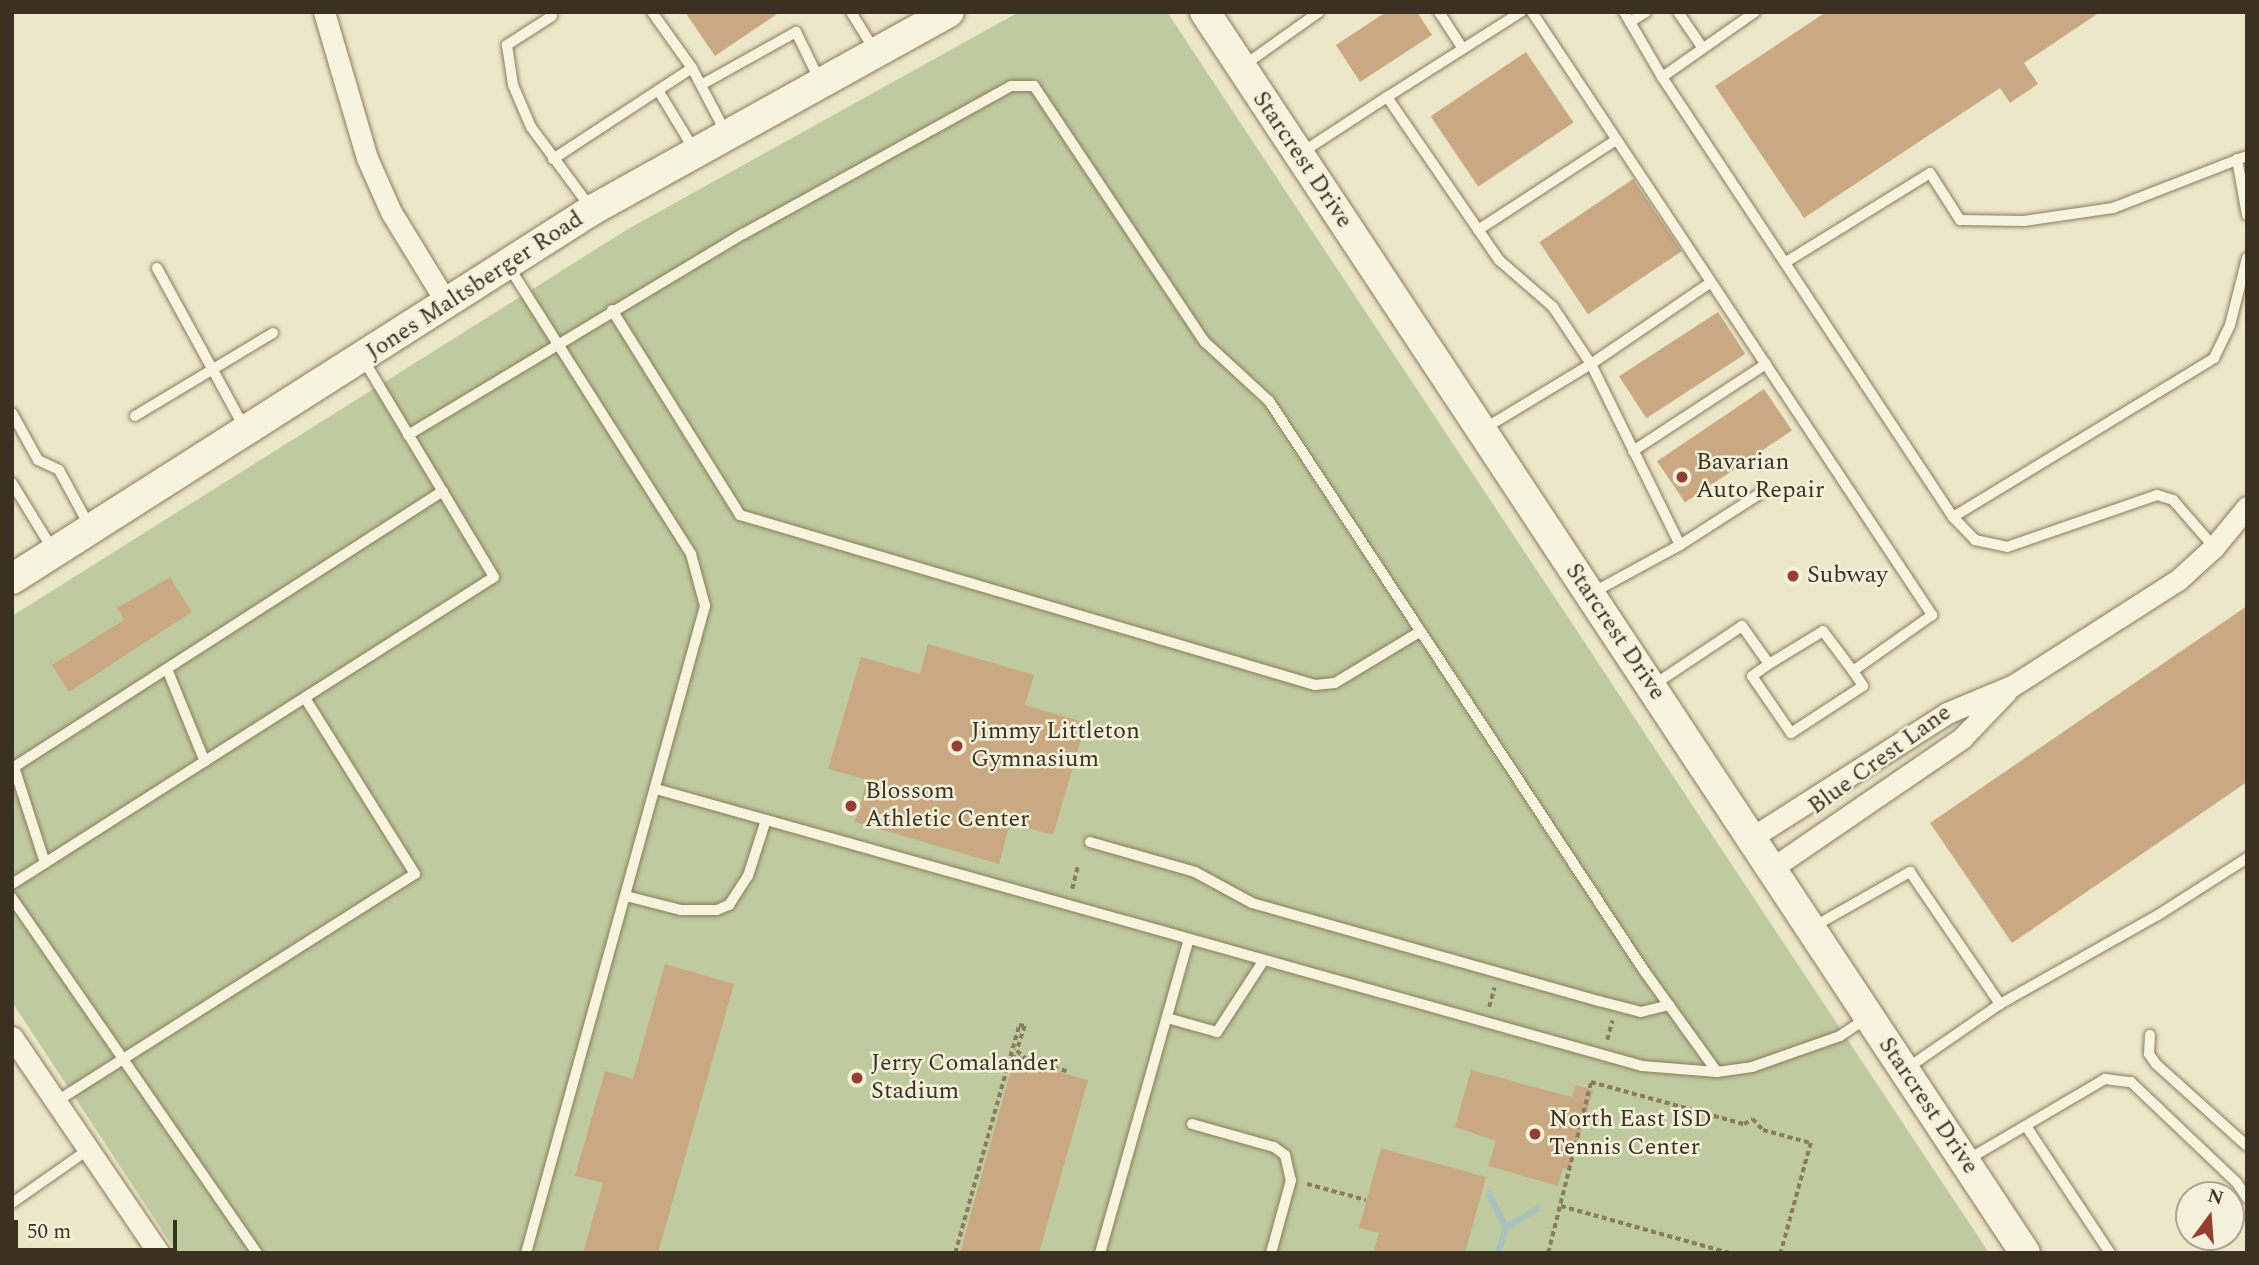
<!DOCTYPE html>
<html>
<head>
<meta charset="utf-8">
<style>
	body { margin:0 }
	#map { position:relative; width:2259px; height:1265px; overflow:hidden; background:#ede7ca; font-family:Spectral,serif }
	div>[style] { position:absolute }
	.green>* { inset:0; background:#bfcb9e }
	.stream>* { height:6px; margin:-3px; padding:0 3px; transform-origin:3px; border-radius:3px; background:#aac1be }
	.building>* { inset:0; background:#c9a982; transform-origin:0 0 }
	.path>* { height:3.5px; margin-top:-1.75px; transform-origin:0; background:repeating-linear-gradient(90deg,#897b5f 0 5px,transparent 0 8.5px) }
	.roads { filter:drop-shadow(0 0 2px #897b5f) drop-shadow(0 0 2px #897b5f) }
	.lane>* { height:10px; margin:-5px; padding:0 5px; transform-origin:5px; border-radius:5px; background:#f8f3dd }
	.street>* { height:21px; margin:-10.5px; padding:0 10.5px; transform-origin:10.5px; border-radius:10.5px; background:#f8f3dd }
	.secondary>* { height:30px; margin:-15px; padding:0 15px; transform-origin:15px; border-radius:15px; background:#f8f3dd }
	.dots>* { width:19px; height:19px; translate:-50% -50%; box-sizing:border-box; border:4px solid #f4f0d9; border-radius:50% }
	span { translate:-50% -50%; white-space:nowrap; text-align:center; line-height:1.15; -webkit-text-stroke:5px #f4f0d9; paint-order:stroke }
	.street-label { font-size:24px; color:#3a3122 }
	.poi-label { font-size:24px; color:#3a3122 }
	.left { translate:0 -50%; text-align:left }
	.frame { position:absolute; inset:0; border:14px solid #3a3122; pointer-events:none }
	.north { position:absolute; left:2175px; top:1181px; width:70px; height:70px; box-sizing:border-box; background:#f4f0d9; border:2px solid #aaa490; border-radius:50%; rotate:16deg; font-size:19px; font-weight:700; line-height:28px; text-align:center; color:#3a3122 }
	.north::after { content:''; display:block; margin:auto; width:24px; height:32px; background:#953f32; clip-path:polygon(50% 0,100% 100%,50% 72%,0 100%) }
	.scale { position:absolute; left:14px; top:1220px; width:163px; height:32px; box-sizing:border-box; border:4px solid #3a3122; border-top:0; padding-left:9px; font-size:21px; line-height:24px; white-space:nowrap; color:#3a3122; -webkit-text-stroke:5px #f4f0d9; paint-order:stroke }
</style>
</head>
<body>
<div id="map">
	<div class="green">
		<div style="clip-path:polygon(1019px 12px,1167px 12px,1989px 1253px,177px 1253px,12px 1002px,12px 616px,628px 229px)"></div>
	</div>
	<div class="stream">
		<div style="left:1489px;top:1194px;width:37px;rotate:63deg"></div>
		<div style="left:1506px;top:1227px;width:27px;rotate:107deg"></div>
		<div style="left:1506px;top:1227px;width:36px;rotate:-30deg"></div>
	</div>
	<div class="building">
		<div style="clip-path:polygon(685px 12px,780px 12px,715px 56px)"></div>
		<div style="clip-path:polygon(1386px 12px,1417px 12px,1432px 35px,1360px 82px,1336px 45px)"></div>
		<div style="clip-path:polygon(1826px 12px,2100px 12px,2024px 63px,2038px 84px,2010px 103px,2000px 88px,1804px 218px,1715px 86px)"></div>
		<div style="left:1526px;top:52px;width:85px;height:115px;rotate:56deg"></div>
		<div style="left:1633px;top:179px;width:87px;height:113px;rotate:56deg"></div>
		<div style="left:1718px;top:312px;width:50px;height:118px;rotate:57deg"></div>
		<div style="left:1764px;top:389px;width:50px;height:129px;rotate:56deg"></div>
		<div style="clip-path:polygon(170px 577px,192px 612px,69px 692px,52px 665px,124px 620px,117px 608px)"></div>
		<div style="clip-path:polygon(2247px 606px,2247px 782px,2012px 943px,1930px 823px)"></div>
		<div style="clip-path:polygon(928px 644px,1034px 675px,1025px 705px,1086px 723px,1053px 835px,1010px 823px,999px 864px,855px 822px,867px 780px,828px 769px,861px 657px,920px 674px)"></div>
		<div style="clip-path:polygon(665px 964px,734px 984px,658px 1253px,583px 1253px,603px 1183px,575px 1176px,605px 1071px,633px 1079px)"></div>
		<div style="clip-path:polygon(1014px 1059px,1088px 1080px,1081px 1105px,1039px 1253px,960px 1253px)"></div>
		<div style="clip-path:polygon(1471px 1070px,1572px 1097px,1576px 1085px,1593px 1090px,1570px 1170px,1563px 1168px,1558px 1186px,1488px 1166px,1496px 1141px,1455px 1127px)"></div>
		<div style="clip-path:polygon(1381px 1148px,1486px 1177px,1465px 1253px,1373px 1253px,1379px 1233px,1359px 1228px)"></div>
	</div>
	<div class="path">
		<div style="left:1072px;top:889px;width:25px;rotate:-76deg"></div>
		<div style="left:1489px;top:1007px;width:20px;rotate:-75deg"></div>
		<div style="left:1607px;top:1040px;width:20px;rotate:-75deg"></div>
		<div style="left:1011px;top:1056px;width:19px;rotate:16deg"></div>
		<div style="left:1307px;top:1184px;width:61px;rotate:15.2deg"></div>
		<div style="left:1561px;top:1206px;width:174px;rotate:15.6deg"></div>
		<div style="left:955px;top:1253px;width:237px;rotate:-74.3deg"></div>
		<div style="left:1019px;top:1025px;width:6px;rotate:9deg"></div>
		<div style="left:1025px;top:1026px;width:26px;rotate:108deg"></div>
		<div style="left:1017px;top:1051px;width:16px;rotate:40deg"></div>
		<div style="left:1029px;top:1061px;width:42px;rotate:15deg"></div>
		<div style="left:1548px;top:1253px;width:176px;rotate:-75.9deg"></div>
		<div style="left:1591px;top:1082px;width:159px;rotate:15.4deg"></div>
		<div style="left:1744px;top:1124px;width:10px;rotate:-29deg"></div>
		<div style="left:1753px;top:1119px;width:15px;rotate:48deg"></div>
		<div style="left:1763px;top:1130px;width:50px;rotate:15.2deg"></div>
		<div style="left:1811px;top:1143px;width:114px;rotate:105.3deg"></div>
	</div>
	<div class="roads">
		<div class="lane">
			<div style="left:851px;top:12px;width:46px;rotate:58.4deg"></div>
			<div style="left:1439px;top:12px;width:44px;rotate:57deg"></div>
			<div style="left:1532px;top:12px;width:724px;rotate:56.44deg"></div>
			<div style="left:1932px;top:615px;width:97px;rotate:144.7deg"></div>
			<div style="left:1853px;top:671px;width:18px;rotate:56deg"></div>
			<div style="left:1863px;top:686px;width:86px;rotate:146.9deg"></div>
			<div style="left:1791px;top:733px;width:69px;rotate:-124.4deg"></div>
			<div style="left:1752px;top:676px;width:21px;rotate:-35deg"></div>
			<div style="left:1769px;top:664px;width:47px;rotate:-125.4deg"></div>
			<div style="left:1742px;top:626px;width:108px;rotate:146.3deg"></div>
			<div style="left:1624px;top:12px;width:12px;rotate:59deg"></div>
			<div style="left:1630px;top:22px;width:19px;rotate:-32deg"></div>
			<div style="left:1678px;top:12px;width:42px;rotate:55.6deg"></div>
			<div style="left:1755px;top:12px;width:113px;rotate:145deg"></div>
			<div style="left:1662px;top:77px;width:528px;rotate:56.52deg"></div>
			<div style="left:1953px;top:517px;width:32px;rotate:46deg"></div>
			<div style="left:1975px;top:540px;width:33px;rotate:12deg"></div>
			<div style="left:2007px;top:547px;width:159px;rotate:-19.1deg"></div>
			<div style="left:2157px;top:495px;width:17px;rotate:17deg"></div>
			<div style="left:2173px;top:500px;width:62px;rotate:48.9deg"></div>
			<div style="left:552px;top:16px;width:54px;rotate:147.2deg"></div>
			<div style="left:507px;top:45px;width:40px;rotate:81.5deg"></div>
			<div style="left:513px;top:85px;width:46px;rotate:66.8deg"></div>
			<div style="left:531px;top:127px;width:101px;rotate:53.5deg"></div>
			<div style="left:1630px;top:22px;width:64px;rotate:59.8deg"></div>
			<div style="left:1243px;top:66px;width:93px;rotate:-35.4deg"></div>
			<div style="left:692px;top:68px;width:76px;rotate:62.4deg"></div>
			<div style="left:701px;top:85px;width:109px;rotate:-29.2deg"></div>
			<div style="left:796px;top:32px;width:57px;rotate:63.9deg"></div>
			<div style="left:658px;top:90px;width:71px;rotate:58.8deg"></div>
			<div style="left:1387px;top:97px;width:159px;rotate:-32.4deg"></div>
			<div style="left:1301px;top:153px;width:103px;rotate:-33.1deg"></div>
			<div style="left:1387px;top:97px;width:198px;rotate:55.5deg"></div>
			<div style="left:1499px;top:260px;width:72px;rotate:41deg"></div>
			<div style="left:1553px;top:307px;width:69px;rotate:56.3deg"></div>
			<div style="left:1591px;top:364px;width:145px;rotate:-34.3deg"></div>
			<div style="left:553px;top:159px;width:166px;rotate:-33.2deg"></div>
			<div style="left:692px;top:68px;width:69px;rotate:-125.5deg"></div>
			<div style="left:2237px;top:159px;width:57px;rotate:79.9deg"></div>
			<div style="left:1478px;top:230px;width:165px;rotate:-33.1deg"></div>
			<div style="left:1786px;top:262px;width:169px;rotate:-31.7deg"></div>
			<div style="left:1930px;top:173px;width:56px;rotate:57.4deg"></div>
			<div style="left:1960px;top:220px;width:64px;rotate:0.9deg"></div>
			<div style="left:2024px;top:221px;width:90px;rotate:-8.3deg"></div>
			<div style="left:2113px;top:208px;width:144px;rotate:-21.2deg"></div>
			<div style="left:509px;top:267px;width:340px;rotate:57.6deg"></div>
			<div style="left:691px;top:554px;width:54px;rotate:74.9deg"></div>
			<div style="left:705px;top:606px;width:671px;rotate:105.46deg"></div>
			<div style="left:157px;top:268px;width:183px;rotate:61.3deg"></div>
			<div style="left:612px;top:310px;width:242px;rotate:58deg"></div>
			<div style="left:740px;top:515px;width:600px;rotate:16.47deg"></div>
			<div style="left:1315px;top:685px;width:20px;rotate:-6deg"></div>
			<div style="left:1335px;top:683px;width:100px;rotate:-31.2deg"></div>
			<div style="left:12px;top:413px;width:54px;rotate:61deg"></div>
			<div style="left:38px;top:460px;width:23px;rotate:25deg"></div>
			<div style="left:59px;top:470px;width:65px;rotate:61.5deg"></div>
			<div style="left:135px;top:416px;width:161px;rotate:-31deg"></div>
			<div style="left:1482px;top:430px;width:127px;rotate:-31.2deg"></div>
			<div style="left:1591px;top:364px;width:202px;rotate:63.8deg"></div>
			<div style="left:1680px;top:545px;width:100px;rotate:151.4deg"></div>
			<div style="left:408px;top:435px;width:391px;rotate:-31deg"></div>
			<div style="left:743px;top:234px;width:306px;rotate:-28.9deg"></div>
			<div style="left:1011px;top:86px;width:23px"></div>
			<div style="left:1034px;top:86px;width:308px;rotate:56.3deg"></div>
			<div style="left:1205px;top:342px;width:87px;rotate:42.7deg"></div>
			<div style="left:1269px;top:401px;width:684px;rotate:56.64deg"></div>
			<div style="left:1645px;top:972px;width:123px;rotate:54.2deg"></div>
			<div style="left:1633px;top:451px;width:159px;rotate:-33.2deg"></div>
			<div style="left:12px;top:483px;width:79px;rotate:58.5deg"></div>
			<div style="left:1953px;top:517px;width:306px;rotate:-31.3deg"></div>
			<div style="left:2214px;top:358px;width:37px;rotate:-64deg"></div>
			<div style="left:2230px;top:325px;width:69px;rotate:-75.8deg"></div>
			<div style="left:1680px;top:545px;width:100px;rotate:-32.7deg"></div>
			<div style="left:1769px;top:664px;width:63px;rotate:-31.4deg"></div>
			<div style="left:1823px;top:631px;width:50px;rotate:53.1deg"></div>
			<div style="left:167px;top:669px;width:100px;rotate:67.8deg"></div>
			<div style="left:656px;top:789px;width:1024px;rotate:15.69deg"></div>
			<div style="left:1642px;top:1066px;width:75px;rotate:4.6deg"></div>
			<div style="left:1717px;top:1072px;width:35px;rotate:-8deg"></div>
			<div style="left:1752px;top:1067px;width:93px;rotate:-19.4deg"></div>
			<div style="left:1840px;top:1036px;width:32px;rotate:-34deg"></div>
			<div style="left:1090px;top:842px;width:109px;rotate:15.9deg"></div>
			<div style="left:1195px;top:872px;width:65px;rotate:28.5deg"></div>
			<div style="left:1252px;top:903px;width:361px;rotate:15.8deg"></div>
			<div style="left:1599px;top:1001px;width:43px;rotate:14.7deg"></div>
			<div style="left:1641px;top:1012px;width:29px;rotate:-14deg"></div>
			<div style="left:45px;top:863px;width:101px;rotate:-107.9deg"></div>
			<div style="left:14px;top:767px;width:510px;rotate:-32.76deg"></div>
			<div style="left:12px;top:884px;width:571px;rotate:-32.49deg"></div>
			<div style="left:494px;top:577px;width:254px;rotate:-121deg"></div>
			<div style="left:626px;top:896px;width:57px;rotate:14.3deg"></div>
			<div style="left:681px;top:910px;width:36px"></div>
			<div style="left:717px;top:910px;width:13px;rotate:-23deg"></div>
			<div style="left:729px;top:905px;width:35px;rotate:-57deg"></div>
			<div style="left:748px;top:876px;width:59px;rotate:-72.2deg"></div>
			<div style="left:12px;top:898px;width:431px;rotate:55.4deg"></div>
			<div style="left:1813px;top:927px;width:112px;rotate:-29.6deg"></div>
			<div style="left:1910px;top:872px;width:160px;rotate:55.7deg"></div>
			<div style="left:2000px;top:1004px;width:114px;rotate:145.3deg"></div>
			<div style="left:2000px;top:1004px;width:181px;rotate:-29.4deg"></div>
			<div style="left:2158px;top:915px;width:106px;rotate:-32.6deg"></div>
			<div style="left:1167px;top:1018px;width:52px;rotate:15.6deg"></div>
			<div style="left:1217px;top:1032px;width:86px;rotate:-56.9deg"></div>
			<div style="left:2150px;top:1035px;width:19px;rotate:93deg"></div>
			<div style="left:2149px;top:1054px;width:12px;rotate:55deg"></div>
			<div style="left:2156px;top:1064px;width:122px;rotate:42deg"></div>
			<div style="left:57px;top:1101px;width:424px;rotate:-32.4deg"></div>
			<div style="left:415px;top:874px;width:208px;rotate:-122deg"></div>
			<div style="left:1192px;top:1124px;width:85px;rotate:15.7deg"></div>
			<div style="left:1274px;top:1147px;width:14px;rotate:36deg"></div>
			<div style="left:1285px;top:1155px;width:26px;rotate:77deg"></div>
			<div style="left:1291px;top:1180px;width:76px;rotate:105.3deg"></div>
			<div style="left:2026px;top:1126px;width:152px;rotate:56.5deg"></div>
			<div style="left:1967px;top:1160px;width:160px;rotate:-30.4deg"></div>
			<div style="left:2105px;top:1079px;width:26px;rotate:7deg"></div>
			<div style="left:2131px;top:1082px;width:146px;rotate:43.6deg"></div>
			<div style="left:2237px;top:1183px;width:18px;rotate:56deg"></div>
			<div style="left:12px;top:1203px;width:94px;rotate:-35deg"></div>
			<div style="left:1100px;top:1253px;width:326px;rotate:-74.2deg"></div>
		</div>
		<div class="street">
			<div style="left:324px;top:12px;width:152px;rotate:73.6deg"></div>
			<div style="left:367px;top:158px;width:59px;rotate:66deg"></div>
			<div style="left:391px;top:212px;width:109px;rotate:58.5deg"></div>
			<div style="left:1751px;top:838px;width:232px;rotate:-32.5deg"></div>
			<div style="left:1947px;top:713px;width:70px;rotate:-22.6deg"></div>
			<div style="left:2012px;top:686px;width:197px;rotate:-32.6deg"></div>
			<div style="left:2178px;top:580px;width:49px;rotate:-42.5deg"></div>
			<div style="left:2214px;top:547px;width:52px;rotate:-50.5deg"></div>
			<div style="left:1771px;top:869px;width:232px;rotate:-34.4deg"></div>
			<div style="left:1962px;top:738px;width:64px;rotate:-46.3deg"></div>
			<div style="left:12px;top:1037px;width:261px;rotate:55.8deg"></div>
		</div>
		<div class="secondary">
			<div style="left:1205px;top:12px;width:1487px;rotate:56.54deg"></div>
			<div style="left:12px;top:579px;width:687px;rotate:-32.46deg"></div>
			<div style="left:592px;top:210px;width:408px;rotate:-29deg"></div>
		</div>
	</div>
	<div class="dots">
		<div style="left:1682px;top:477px;background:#953f32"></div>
		<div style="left:1793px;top:576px;background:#953f32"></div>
		<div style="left:957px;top:746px;background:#953f32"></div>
		<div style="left:851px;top:806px;background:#953f32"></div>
		<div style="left:857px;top:1078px;background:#953f32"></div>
		<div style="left:1535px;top:1134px;background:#953f32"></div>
	</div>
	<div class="street-label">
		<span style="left:1302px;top:160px;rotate:56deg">Starcrest Drive</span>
		<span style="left:475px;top:286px;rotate:-33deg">Jones Maltsberger Road</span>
		<span style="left:1615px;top:632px;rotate:56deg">Starcrest Drive</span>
		<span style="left:1880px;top:760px;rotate:-36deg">Blue Crest Lane</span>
		<span style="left:1928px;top:1106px;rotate:56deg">Starcrest Drive</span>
	</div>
	<div class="poi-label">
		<span class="left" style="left:1696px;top:477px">Bavarian<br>Auto Repair</span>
		<span class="left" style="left:1807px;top:576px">Subway</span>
		<span class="left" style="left:971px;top:746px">Jimmy Littleton<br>Gymnasium</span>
		<span class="left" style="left:865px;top:806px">Blossom<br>Athletic Center</span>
		<span class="left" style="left:871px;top:1078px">Jerry Comalander<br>Stadium</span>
		<span class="left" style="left:1549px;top:1134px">North East ISD<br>Tennis Center</span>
	</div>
	<div class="frame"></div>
	<div class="north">N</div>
	<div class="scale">50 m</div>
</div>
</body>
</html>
